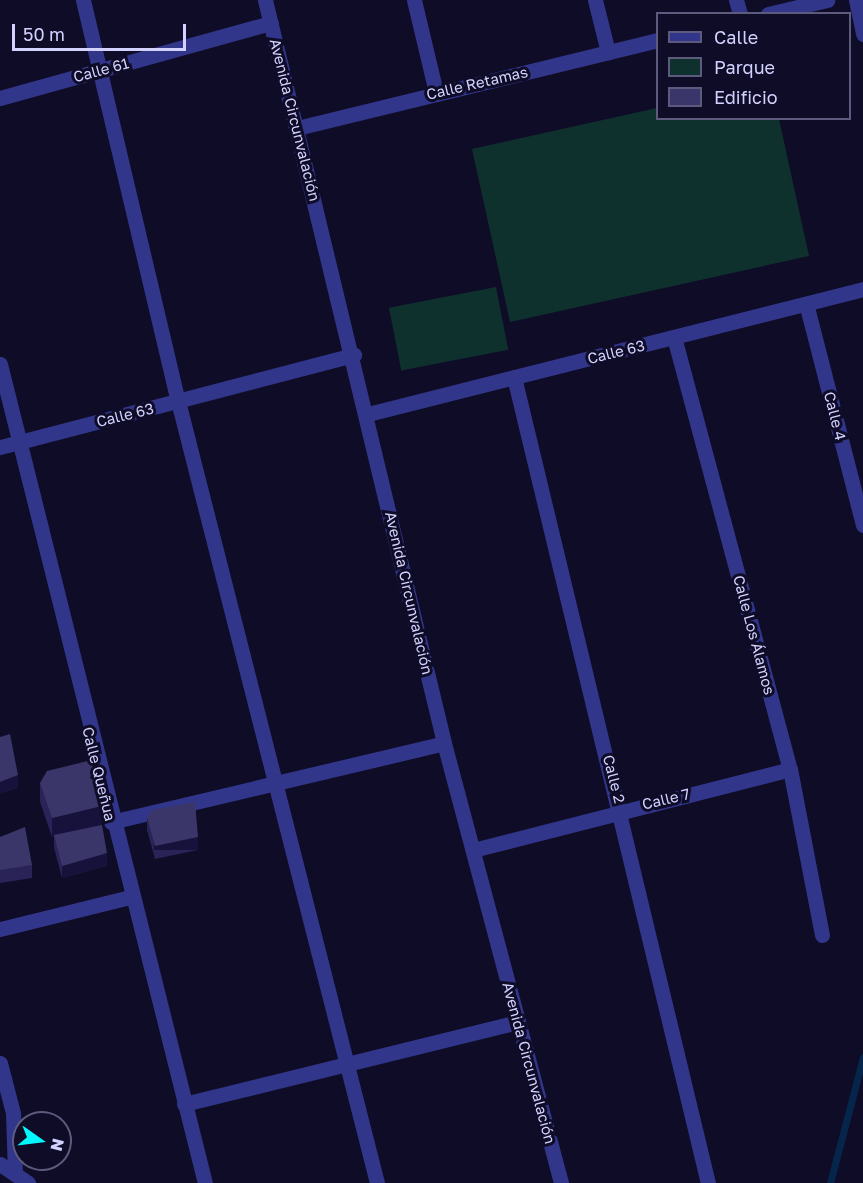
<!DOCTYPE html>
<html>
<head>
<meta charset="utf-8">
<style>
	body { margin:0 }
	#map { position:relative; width:863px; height:1183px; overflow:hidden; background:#0f0c27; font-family:"Golos Text",sans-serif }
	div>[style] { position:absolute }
	.green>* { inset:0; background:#0f312d; transform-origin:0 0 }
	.stream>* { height:7px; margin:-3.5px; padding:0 3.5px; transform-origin:3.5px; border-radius:3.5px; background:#06254b }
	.minor>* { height:15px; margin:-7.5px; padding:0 7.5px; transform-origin:7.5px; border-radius:7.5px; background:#32368a }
	.wall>* { inset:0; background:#292357 }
	.shaded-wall>* { inset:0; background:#17123c; transform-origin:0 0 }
	.building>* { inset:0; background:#3b3669 }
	span { translate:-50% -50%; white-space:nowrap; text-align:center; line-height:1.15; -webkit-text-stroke:6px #0f0c27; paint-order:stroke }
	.street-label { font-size:15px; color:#d3d2ff }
	.legend { position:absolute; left:656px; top:12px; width:195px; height:108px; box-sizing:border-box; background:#0f0c27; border:2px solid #5d5b7d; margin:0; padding:8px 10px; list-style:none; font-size:18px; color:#d3d2ff }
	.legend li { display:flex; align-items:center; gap:12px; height:30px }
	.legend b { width:30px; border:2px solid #5d5b7d }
	.north { position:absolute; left:12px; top:1111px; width:60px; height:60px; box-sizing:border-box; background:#0f0c27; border:2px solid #5d5b7d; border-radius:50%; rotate:104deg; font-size:16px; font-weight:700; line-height:24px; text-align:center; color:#d3d2ff }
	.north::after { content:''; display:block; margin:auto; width:21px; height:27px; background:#00f9fd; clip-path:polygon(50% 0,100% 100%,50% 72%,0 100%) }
	.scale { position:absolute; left:12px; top:24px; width:174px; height:27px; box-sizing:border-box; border:3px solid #d3d2ff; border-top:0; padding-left:8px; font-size:18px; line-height:21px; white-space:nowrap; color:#d3d2ff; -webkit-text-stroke:4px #0f0c27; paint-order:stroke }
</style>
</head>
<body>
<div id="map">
	<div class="green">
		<div style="clip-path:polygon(657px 108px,658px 118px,779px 119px,809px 256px,510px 322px,472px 149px)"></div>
		<div style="left:496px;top:287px;width:64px;height:109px;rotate:79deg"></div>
	</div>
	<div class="stream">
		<div style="left:830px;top:1183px;width:130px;rotate:-75.3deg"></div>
	</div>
	<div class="minor">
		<div style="left:83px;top:0;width:412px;rotate:76.7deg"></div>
		<div style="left:178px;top:401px;width:807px;rotate:75.72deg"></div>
		<div style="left:265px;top:0;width:764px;rotate:76.45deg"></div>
		<div style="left:444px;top:743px;width:455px;rotate:75.1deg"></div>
		<div style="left:414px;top:0;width:95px;rotate:76.6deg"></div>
		<div style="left:595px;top:0;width:54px;rotate:76deg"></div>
		<div style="left:736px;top:0;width:15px;rotate:74deg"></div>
		<div style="left:856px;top:0;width:35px;rotate:78deg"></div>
		<div style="left:768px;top:14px;width:61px;rotate:-13.3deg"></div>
		<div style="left:0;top:98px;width:281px;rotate:-15.5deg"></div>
		<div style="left:297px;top:128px;width:372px;rotate:-13.7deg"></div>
		<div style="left:807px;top:307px;width:225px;rotate:75.6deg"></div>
		<div style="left:674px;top:337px;width:447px;rotate:75deg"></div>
		<div style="left:790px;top:769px;width:169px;rotate:79.1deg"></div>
		<div style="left:0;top:364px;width:844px;rotate:75.95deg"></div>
		<div style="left:514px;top:377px;width:829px;rotate:76.47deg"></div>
		<div style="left:368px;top:414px;width:511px;rotate:-14.17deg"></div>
		<div style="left:0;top:447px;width:366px;rotate:-14.6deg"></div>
		<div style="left:111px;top:822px;width:342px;rotate:-13.3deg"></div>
		<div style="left:473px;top:850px;width:327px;rotate:-14.3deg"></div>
		<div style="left:0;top:929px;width:134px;rotate:-13.8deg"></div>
		<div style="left:0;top:1063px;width:52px;rotate:75.4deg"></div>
		<div style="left:13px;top:1113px;width:61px;rotate:88.1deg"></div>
		<div style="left:184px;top:1104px;width:344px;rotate:-13.8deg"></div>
		<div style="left:0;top:1164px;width:34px;rotate:34deg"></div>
	</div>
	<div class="wall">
		<div style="clip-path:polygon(40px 783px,102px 825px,94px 827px,107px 866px,62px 878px,54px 848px,54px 837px,52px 837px,40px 802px)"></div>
		<div style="clip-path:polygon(147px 817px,198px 850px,155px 859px,147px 830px)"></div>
		<div style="clip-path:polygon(0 837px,32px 865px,32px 878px,0 883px)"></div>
	</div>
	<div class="shaded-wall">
		<div style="clip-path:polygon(18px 775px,18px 788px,0 794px,0 782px)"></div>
		<div style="clip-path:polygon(102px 806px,102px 825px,52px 837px,52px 818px)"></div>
		<div style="left:198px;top:837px;width:13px;height:44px;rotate:90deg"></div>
		<div style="clip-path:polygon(107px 853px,107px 866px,62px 878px,62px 866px)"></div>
	</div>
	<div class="building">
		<div style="clip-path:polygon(10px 734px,18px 775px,0 782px,0 737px)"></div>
		<div style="clip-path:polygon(96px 759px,102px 806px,52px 818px,40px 783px,47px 771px)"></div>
		<div style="clip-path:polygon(195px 802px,198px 837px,155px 846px,147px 817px,152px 810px)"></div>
		<div style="clip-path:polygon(102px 825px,107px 853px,62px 866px,54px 835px)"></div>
		<div style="clip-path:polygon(25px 827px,32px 865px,0 870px,0 837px)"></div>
	</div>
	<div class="street-label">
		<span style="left:101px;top:70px;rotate:-15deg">Calle 61</span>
		<span style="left:477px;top:83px;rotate:-13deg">Calle Retamas</span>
		<span style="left:295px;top:120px;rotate:76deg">Avenida Circunvalación</span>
		<span style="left:616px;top:352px;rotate:-14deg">Calle 63</span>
		<span style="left:125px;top:415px;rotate:-14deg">Calle 63</span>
		<span style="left:835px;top:416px;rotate:76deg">Calle 4</span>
		<span style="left:409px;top:593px;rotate:77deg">Avenida Circunvalación</span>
		<span style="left:754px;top:635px;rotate:75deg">Calle Los Álamos</span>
		<span style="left:99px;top:774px;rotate:76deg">Calle Queñua</span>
		<span style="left:614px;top:779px;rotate:76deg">Calle 2</span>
		<span style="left:666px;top:799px;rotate:-13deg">Calle 7</span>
		<span style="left:529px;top:1063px;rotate:75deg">Avenida Circunvalación</span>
	</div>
	<ul class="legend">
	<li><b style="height:8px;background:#32368a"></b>Calle</li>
	<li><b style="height:16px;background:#0f312d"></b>Parque</li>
	<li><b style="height:16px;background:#3b3669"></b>Edificio</li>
	</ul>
	<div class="north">N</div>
	<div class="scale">50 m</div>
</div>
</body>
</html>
